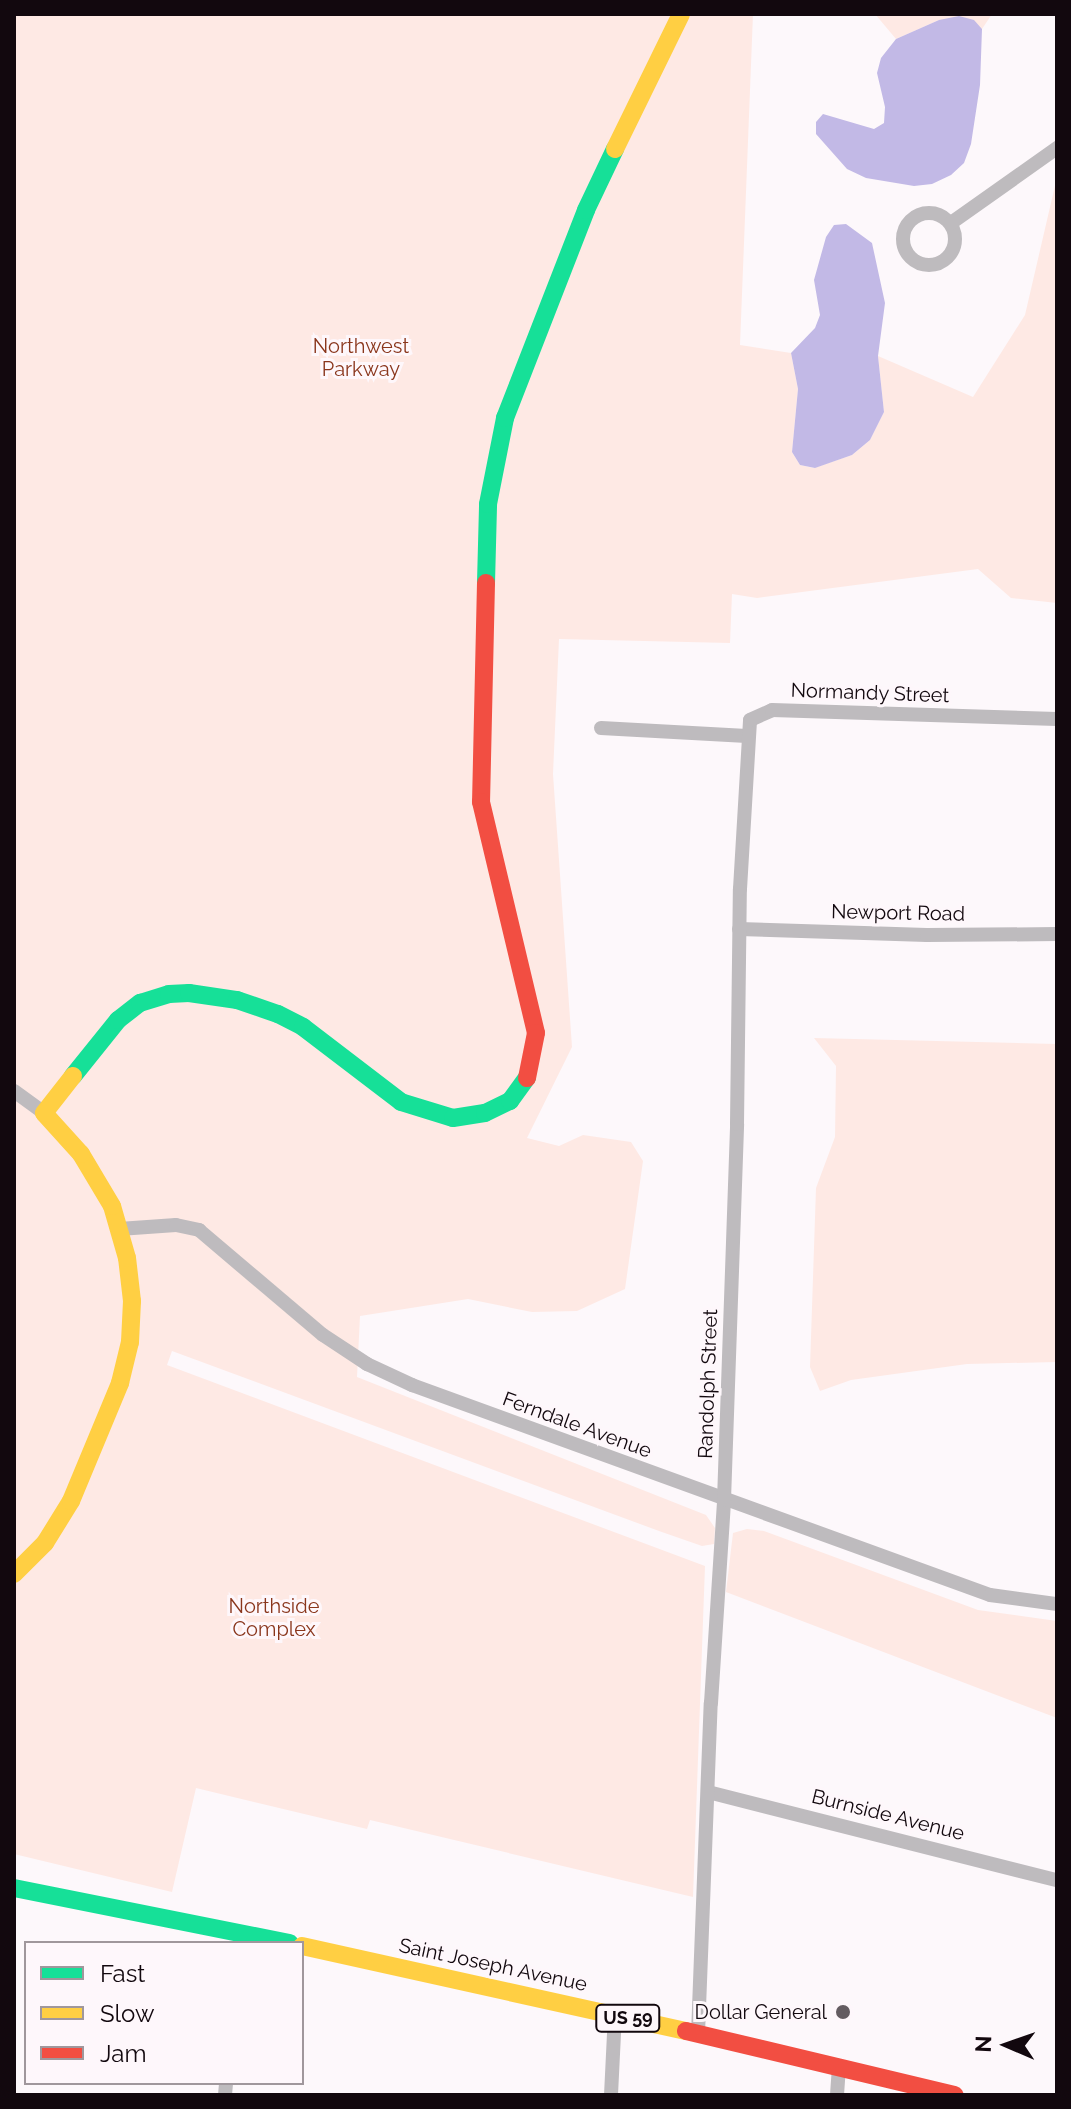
<!DOCTYPE html>
<html>
<head>
<meta charset="utf-8">
<style>
	body { margin:0 }
	#map { position:relative; width:1071px; height:2109px; overflow:hidden; background:#fdf8fb; font-family:Raleway,sans-serif }
	div>[style] { position:absolute }
	.green>* { inset:0; background:#fee9e4 }
	.water>* { inset:0; background:#c2b9e6 }
	.street>* { height:14px; margin:-7px; padding:0 7px; transform-origin:7px; border-radius:7px; background:#bebbbe }
	.street>.ring { margin:-7px; padding:0; box-sizing:content-box; background:none; border:14px solid #bebbbe; border-radius:50% }
	.fast>* { height:18px; margin:-9px; padding:0 9px; transform-origin:9px; border-radius:9px; background:#16e098 }
	.slow>* { height:18px; margin:-9px; padding:0 9px; transform-origin:9px; border-radius:9px; background:#ffcf43 }
	.jam>* { height:18px; margin:-9px; padding:0 9px; transform-origin:9px; border-radius:9px; background:#f24e42 }
	.dots>* { width:22px; height:22px; translate:-50% -50%; box-sizing:border-box; border:4px solid #fef7fb; border-radius:50% }
	span { translate:-50% -50%; white-space:nowrap; text-align:center; line-height:1.15; -webkit-text-stroke:6px #fef7fb; paint-order:stroke }
	.shield-label span { padding:2px 6px; background:#fef7fb; border:2px solid; border-radius:6px; -webkit-text-stroke-width:0 }
	.shield-label { font-size:18px; color:#12080e; font-weight:700 }
	.park-label { font-size:20px; color:#8a361c }
	.street-label { font-size:20px; color:#12080e }
	.poi-label { font-size:20px; color:#12080e }
	.right { translate:-100% -50%; text-align:right }
	.frame { position:absolute; inset:0; border:16px solid #12080e; pointer-events:none }
	.legend { position:absolute; left:24px; top:1941px; width:280px; height:144px; box-sizing:border-box; background:#fef7fb; border:2px solid #a0979c; margin:0; padding:10px 14px; list-style:none; font-size:24px; color:#12080e }
	.legend li { display:flex; align-items:center; gap:16px; height:40px }
	.legend b { width:40px; border:2px solid #a0979c }
	.north { position:absolute; left:967px; top:2005px; width:80px; height:80px; -webkit-text-stroke:6px #fef7fb; paint-order:stroke; rotate:272deg; font-size:22px; font-weight:700; line-height:32px; text-align:center; color:#12080e }
	.north::after { content:''; display:block; margin:auto; width:28px; height:36px; background:#12080e; clip-path:polygon(50% 0,100% 100%,50% 72%,0 100%) }
</style>
</head>
<body>
<div id="map">
	<div class="green">
		<div style="clip-path:polygon(14px 14px,753px 14px,740px 345px,791px 353px,798px 389px,792px 452px,800px 465px,814px 468px,852px 455px,870px 440px,884px 412px,878px 356px,973px 397px,1025px 315px,1057px 177px,1057px 603px,1011px 598px,978px 569px,757px 598px,732px 594px,730px 643px,559px 639px,553px 774px,572px 1047px,527px 1138px,559px 1146px,583px 1135px,631px 1142px,643px 1161px,625px 1289px,577px 1311px,532px 1312px,468px 1299px,360px 1316px,357px 1377px,706px 1515px,715px 1528px,714px 1544px,702px 1546px,659px 1531px,172px 1351px,167px 1365px,705px 1566px,693px 1897px,370px 1820px,367px 1829px,196px 1788px,172px 1892px,14px 1854px)"></div>
		<div style="clip-path:polygon(875px 14px,992px 14px,982px 29px,973px 20px,939px 20px,896px 39px)"></div>
		<div style="clip-path:polygon(814px 1038px,1057px 1044px,1057px 1362px,967px 1364px,851px 1380px,820px 1391px,810px 1367px,816px 1188px,835px 1137px,836px 1066px)"></div>
		<div style="clip-path:polygon(747px 1529px,764px 1531px,978px 1610px,1057px 1621px,1057px 1718px,726px 1592px,733px 1533px)"></div>
	</div>
	<div class="water">
		<div style="clip-path:polygon(959px 16px,974px 20px,982px 29px,980px 85px,971px 144px,964px 163px,951px 175px,932px 184px,914px 186px,866px 178px,847px 169px,816px 134px,816px 122px,823px 114px,874px 129px,884px 123px,885px 107px,877px 73px,881px 58px,896px 39px,939px 20px)"></div>
		<div style="clip-path:polygon(846px 224px,872px 243px,885px 303px,878px 356px,884px 412px,870px 440px,852px 455px,815px 468px,800px 465px,792px 452px,798px 389px,791px 353px,815px 328px,820px 315px,814px 280px,826px 237px,834px 225px)"></div>
	</div>
	<div class="street">
		<div class="ring" style="left:903px;top:213px;width:38px;height:38px"></div>
		<div style="left:951px;top:223px;width:130px;rotate:-35.3deg"></div>
		<div style="left:601px;top:728px;width:146px;rotate:3.1deg"></div>
		<div style="left:739px;top:929px;width:188px;rotate:1.8deg"></div>
		<div style="left:927px;top:935px;width:130px;rotate:-0.4deg"></div>
		<div style="left:14px;top:1091px;width:37px;rotate:36deg"></div>
		<div style="left:119px;top:1229px;width:57px;rotate:-4deg"></div>
		<div style="left:176px;top:1225px;width:24px;rotate:12deg"></div>
		<div style="left:199px;top:1230px;width:162px;rotate:40.3deg"></div>
		<div style="left:323px;top:1335px;width:53px;rotate:33.4deg"></div>
		<div style="left:367px;top:1364px;width:50px;rotate:25deg"></div>
		<div style="left:412px;top:1385px;width:615px;rotate:19.97deg"></div>
		<div style="left:990px;top:1595px;width:68px;rotate:7.7deg"></div>
		<div style="left:708px;top:1792px;width:360px;rotate:14.2deg"></div>
		<div style="left:698px;top:2034px;width:331px;rotate:-87.8deg"></div>
		<div style="left:711px;top:1703px;width:203px;rotate:-86.3deg"></div>
		<div style="left:724px;top:1500px;width:376px;rotate:-88deg"></div>
		<div style="left:737px;top:1124px;width:235px;rotate:-89.3deg"></div>
		<div style="left:740px;top:889px;width:169px;rotate:-86.6deg"></div>
		<div style="left:750px;top:720px;width:24px;rotate:-24deg"></div>
		<div style="left:772px;top:710px;width:285px;rotate:1.8deg"></div>
		<div style="left:225px;top:2095px;width:12px;rotate:-85deg"></div>
		<div style="left:611px;top:2095px;width:81px;rotate:-87.2deg"></div>
		<div style="left:837px;top:2095px;width:27px;rotate:-86deg"></div>
	</div>
	<div class="fast">
		<div style="left:486px;top:583px;width:79px;rotate:-88.5deg"></div>
		<div style="left:488px;top:504px;width:88px;rotate:-78.8deg"></div>
		<div style="left:505px;top:418px;width:223px;rotate:-68.7deg"></div>
		<div style="left:586px;top:210px;width:68px;rotate:-64.6deg"></div>
		<div style="left:73px;top:1076px;width:72px;rotate:-51.2deg"></div>
		<div style="left:118px;top:1020px;width:28px;rotate:-38deg"></div>
		<div style="left:140px;top:1003px;width:30px;rotate:-17deg"></div>
		<div style="left:169px;top:994px;width:20px;rotate:-3deg"></div>
		<div style="left:189px;top:993px;width:49px;rotate:8.3deg"></div>
		<div style="left:237px;top:1000px;width:43px;rotate:18.9deg"></div>
		<div style="left:278px;top:1014px;width:28px;rotate:27deg"></div>
		<div style="left:303px;top:1027px;width:123px;rotate:37.4deg"></div>
		<div style="left:401px;top:1102px;width:54px;rotate:17.1deg"></div>
		<div style="left:453px;top:1118px;width:32px;rotate:-9deg"></div>
		<div style="left:485px;top:1113px;width:28px;rotate:-26deg"></div>
		<div style="left:510px;top:1101px;width:29px;rotate:-54deg"></div>
		<div style="left:14px;top:1888px;width:281px;rotate:11.3deg"></div>
	</div>
	<div class="slow">
		<div style="left:615px;top:149px;width:150px;rotate:-63.9deg"></div>
		<div style="left:14px;top:1574px;width:44px;rotate:-45deg"></div>
		<div style="left:45px;top:1543px;width:49px;rotate:-58.2deg"></div>
		<div style="left:71px;top:1501px;width:128px;rotate:-67.4deg"></div>
		<div style="left:120px;top:1383px;width:42px;rotate:-76.3deg"></div>
		<div style="left:130px;top:1342px;width:41px;rotate:-87.2deg"></div>
		<div style="left:132px;top:1301px;width:43px;rotate:-96.6deg"></div>
		<div style="left:127px;top:1258px;width:54px;rotate:-106.1deg"></div>
		<div style="left:112px;top:1206px;width:61px;rotate:-120.8deg"></div>
		<div style="left:81px;top:1154px;width:55px;rotate:-132.1deg"></div>
		<div style="left:44px;top:1113px;width:47px;rotate:-51.9deg"></div>
		<div style="left:302px;top:1946px;width:393px;rotate:12.5deg"></div>
	</div>
	<div class="jam">
		<div style="left:486px;top:583px;width:219px;rotate:91.3deg"></div>
		<div style="left:481px;top:802px;width:237px;rotate:76.6deg"></div>
		<div style="left:536px;top:1033px;width:46px;rotate:101.3deg"></div>
		<div style="left:686px;top:2031px;width:276px;rotate:13.4deg"></div>
	</div>
	<div class="dots">
		<div style="left:843px;top:2012px;background:#645c61"></div>
	</div>
	<div class="shield-label">
		<span style="left:628px;top:2018px">US 59</span>
	</div>
	<div class="park-label">
		<span style="left:361px;top:358px">Northwest<br>Parkway</span>
		<span style="left:274px;top:1618px">Northside<br>Complex</span>
	</div>
	<div class="street-label">
		<span style="left:870px;top:693px;rotate:2deg">Normandy Street</span>
		<span style="left:898px;top:913px;rotate:1deg">Newport Road</span>
		<span style="left:708px;top:1384px;rotate:-88deg">Randolph Street</span>
		<span style="left:577px;top:1425px;rotate:20deg">Ferndale Avenue</span>
		<span style="left:888px;top:1815px;rotate:14deg">Burnside Avenue</span>
		<span style="left:493px;top:1965px;rotate:12deg">Saint Joseph Avenue</span>
	</div>
	<div class="poi-label">
		<span class="right" style="left:827px;top:2012px">Dollar General</span>
	</div>
	<div class="frame"></div>
	<ul class="legend">
	<li><b style="height:10px;background:#16e098"></b>Fast</li>
	<li><b style="height:10px;background:#ffcf43"></b>Slow</li>
	<li><b style="height:10px;background:#f24e42"></b>Jam</li>
	</ul>
	<div class="north">N</div>
</div>
</body>
</html>
